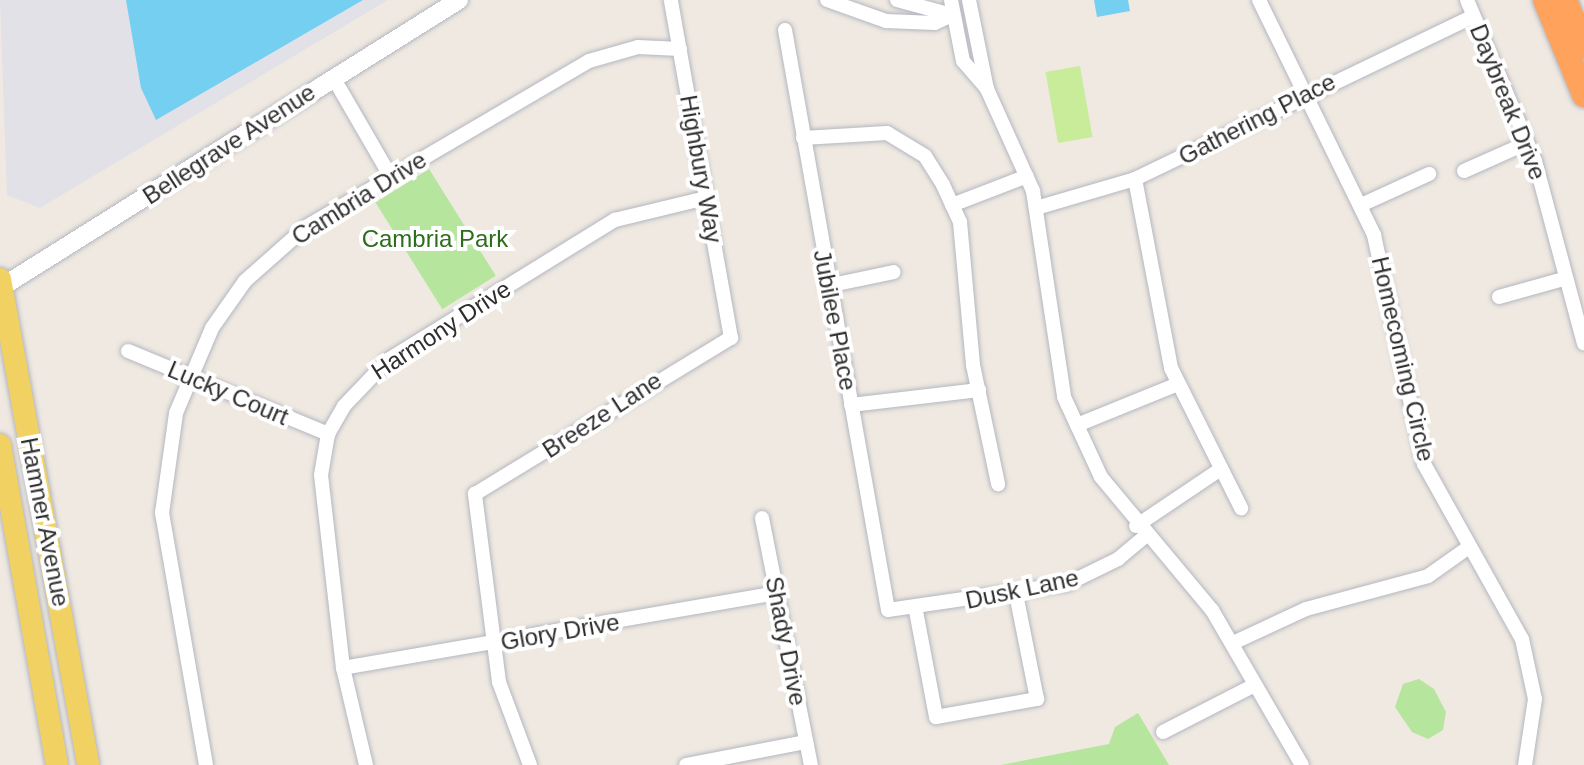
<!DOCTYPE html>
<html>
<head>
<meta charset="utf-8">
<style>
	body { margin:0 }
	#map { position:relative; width:1584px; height:765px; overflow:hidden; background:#efe9e1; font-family:Arial,sans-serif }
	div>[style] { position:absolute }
	.industrial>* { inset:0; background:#e3e1e8 }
	.green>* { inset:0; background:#b6e59e; transform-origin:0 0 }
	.pitch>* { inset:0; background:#c9ec9a; transform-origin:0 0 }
	.water>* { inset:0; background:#75cff0 }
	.roads { filter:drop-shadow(0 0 2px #b4b7c1) drop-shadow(0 0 2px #b4b7c1) }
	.street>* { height:14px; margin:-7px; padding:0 7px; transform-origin:7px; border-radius:7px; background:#fff }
	.secondary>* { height:18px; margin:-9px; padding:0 9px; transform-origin:9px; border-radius:9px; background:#fff }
	.primary>* { height:22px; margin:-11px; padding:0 11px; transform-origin:11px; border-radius:11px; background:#f2d163 }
	.highway>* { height:24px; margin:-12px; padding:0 12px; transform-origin:12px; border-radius:12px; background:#ffa35c }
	span { translate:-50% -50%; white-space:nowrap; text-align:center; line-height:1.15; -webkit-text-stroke:8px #fff; paint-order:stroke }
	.street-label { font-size:24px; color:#2e2e2e }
	.park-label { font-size:24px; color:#2c6e1b }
</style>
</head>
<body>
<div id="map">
	<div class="industrial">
		<div style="clip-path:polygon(0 0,388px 0,40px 208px,7px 195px)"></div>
	</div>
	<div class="green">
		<div style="left:429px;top:169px;width:126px;height:63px;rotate:58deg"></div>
		<div style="clip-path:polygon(1419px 679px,1434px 689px,1446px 712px,1443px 730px,1428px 739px,1412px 732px,1395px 707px,1403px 684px)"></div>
		<div style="clip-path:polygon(1138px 713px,1169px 765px,1001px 765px,1109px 744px,1115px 727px)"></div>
	</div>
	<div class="pitch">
		<div style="left:1080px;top:66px;width:72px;height:35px;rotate:80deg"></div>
	</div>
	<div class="water">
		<div style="clip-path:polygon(126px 0,363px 0,156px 120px,141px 88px)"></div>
		<div style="clip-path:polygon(1094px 0,1128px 0,1130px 11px,1097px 17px)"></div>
	</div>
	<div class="roads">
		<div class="street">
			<div style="left:827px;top:0;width:63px;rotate:19.6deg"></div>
			<div style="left:886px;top:21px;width:49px;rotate:2.3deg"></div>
			<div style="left:935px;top:23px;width:19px;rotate:-25deg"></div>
			<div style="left:897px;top:0;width:57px;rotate:15.3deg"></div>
			<div style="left:951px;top:0;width:62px;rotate:78.9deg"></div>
			<div style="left:963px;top:61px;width:37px;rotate:49deg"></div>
			<div style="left:969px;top:0;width:91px;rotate:78.6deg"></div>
			<div style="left:987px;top:89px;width:112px;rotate:65.7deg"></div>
			<div style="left:1033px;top:191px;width:208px;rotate:81.4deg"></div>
			<div style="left:1064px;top:397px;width:88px;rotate:65.2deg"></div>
			<div style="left:1101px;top:477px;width:173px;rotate:50.2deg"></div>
			<div style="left:1212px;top:610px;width:179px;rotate:59.9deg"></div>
			<div style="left:1259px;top:0;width:262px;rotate:63.9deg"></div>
			<div style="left:1374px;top:235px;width:234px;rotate:77.7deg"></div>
			<div style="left:1424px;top:464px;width:201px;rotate:60.8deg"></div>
			<div style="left:1522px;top:639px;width:61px;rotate:77.8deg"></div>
			<div style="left:1535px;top:699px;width:67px;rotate:98.6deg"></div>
			<div style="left:1467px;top:0;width:175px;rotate:67.1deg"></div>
			<div style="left:1535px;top:161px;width:189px;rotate:75deg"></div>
			<div style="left:785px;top:30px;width:589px;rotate:79.93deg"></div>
			<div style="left:888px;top:610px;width:181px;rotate:-8.3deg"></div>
			<div style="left:1067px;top:584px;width:57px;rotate:-26.1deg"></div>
			<div style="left:1118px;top:559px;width:35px;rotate:-40deg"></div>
			<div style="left:333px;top:77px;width:116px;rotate:59.9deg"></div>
			<div style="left:803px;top:138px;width:84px;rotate:-3.4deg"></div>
			<div style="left:887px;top:133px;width:44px;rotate:31.2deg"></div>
			<div style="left:925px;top:156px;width:34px;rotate:58deg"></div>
			<div style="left:943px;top:185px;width:41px;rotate:65.3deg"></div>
			<div style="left:960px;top:222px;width:144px;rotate:84.8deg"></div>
			<div style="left:973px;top:365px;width:122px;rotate:78.1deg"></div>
			<div style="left:1464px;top:171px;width:69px;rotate:-24deg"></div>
			<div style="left:1135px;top:179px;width:192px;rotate:79.2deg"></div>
			<div style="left:1171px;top:368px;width:157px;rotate:63.4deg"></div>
			<div style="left:952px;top:205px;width:80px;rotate:-21.1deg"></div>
			<div style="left:1361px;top:205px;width:75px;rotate:-24.5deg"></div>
			<div style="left:1036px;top:208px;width:103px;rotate:-16.3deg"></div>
			<div style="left:1135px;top:179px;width:375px;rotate:-25.7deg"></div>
			<div style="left:827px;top:286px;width:68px;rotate:-11.8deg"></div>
			<div style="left:1499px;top:297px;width:67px;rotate:-15.5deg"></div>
			<div style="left:128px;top:351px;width:217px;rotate:22.5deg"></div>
			<div style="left:851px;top:405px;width:129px;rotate:-6.7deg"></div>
			<div style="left:1077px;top:425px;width:109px;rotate:-22.1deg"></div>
			<div style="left:762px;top:518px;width:252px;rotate:78.8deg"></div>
			<div style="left:1136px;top:526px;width:99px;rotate:-33.9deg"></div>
			<div style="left:916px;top:611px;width:108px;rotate:79.3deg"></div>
			<div style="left:936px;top:717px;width:103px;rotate:-10.1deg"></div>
			<div style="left:1037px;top:699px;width:107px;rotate:-101.3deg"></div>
			<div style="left:1235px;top:642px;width:78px;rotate:-24.9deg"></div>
			<div style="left:1306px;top:609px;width:126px;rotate:-15.1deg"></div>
			<div style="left:1428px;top:576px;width:50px;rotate:-35.3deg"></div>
			<div style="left:343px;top:668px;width:440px;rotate:-9.8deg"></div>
			<div style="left:1163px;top:732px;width:103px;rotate:-27.1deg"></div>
			<div style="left:206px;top:765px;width:256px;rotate:-99.9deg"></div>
			<div style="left:162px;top:513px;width:101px;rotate:-82deg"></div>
			<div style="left:176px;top:413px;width:92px;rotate:-67deg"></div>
			<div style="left:212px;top:328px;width:57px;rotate:-54.9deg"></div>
			<div style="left:245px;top:281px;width:81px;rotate:-41.5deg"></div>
			<div style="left:306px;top:227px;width:328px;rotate:-30.4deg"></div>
			<div style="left:589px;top:61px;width:51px;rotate:-15.9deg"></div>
			<div style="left:638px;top:47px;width:42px;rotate:2.7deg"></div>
			<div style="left:366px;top:765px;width:100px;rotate:-103.3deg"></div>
			<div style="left:343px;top:668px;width:194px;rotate:-96.5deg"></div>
			<div style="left:321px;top:475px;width:42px;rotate:-80.3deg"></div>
			<div style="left:328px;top:434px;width:32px;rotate:-60deg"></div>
			<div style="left:344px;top:406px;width:64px;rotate:-46.3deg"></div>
			<div style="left:388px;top:360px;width:267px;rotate:-31.7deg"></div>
			<div style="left:615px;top:220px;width:94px;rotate:-13.6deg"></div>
			<div style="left:530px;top:765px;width:89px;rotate:-110.5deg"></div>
			<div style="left:499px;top:682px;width:190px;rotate:-97.3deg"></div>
			<div style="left:475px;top:494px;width:300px;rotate:-31.4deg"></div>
			<div style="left:731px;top:338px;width:343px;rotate:-100.1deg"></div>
			<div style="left:686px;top:765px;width:122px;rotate:-10.9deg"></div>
		</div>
		<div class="secondary">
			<div style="left:0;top:288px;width:542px;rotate:-32.11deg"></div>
		</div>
		<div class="primary">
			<div style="left:0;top:279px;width:494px;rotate:79.7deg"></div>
			<div style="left:0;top:445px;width:325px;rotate:79.9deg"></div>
		</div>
		<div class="highway">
			<div style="left:1545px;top:0;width:103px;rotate:67.7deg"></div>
			<div style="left:1565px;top:0;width:50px;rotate:67.6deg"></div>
		</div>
	</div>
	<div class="street-label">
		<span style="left:1508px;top:102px;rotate:68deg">Daybreak Drive</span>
		<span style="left:1257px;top:119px;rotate:-27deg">Gathering Place</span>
		<span style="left:229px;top:144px;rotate:-33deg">Bellegrave Avenue</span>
		<span style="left:701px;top:169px;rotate:80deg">Highbury Way</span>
		<span style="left:359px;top:198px;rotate:-32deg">Cambria Drive</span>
		<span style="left:835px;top:320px;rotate:79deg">Jubilee Place</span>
		<span style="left:441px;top:330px;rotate:-33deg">Harmony Drive</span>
		<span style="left:1403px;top:359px;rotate:77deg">Homecoming Circle</span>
		<span style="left:228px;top:393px;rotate:23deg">Lucky Court</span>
		<span style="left:602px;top:415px;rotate:-33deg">Breeze Lane</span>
		<span style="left:45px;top:522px;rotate:79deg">Hamner Avenue</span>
		<span style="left:1022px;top:589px;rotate:-12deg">Dusk Lane</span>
		<span style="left:560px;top:632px;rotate:-10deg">Glory Drive</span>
		<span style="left:786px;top:641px;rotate:79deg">Shady Drive</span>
	</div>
	<div class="park-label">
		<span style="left:435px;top:239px">Cambria Park</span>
	</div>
</div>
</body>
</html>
